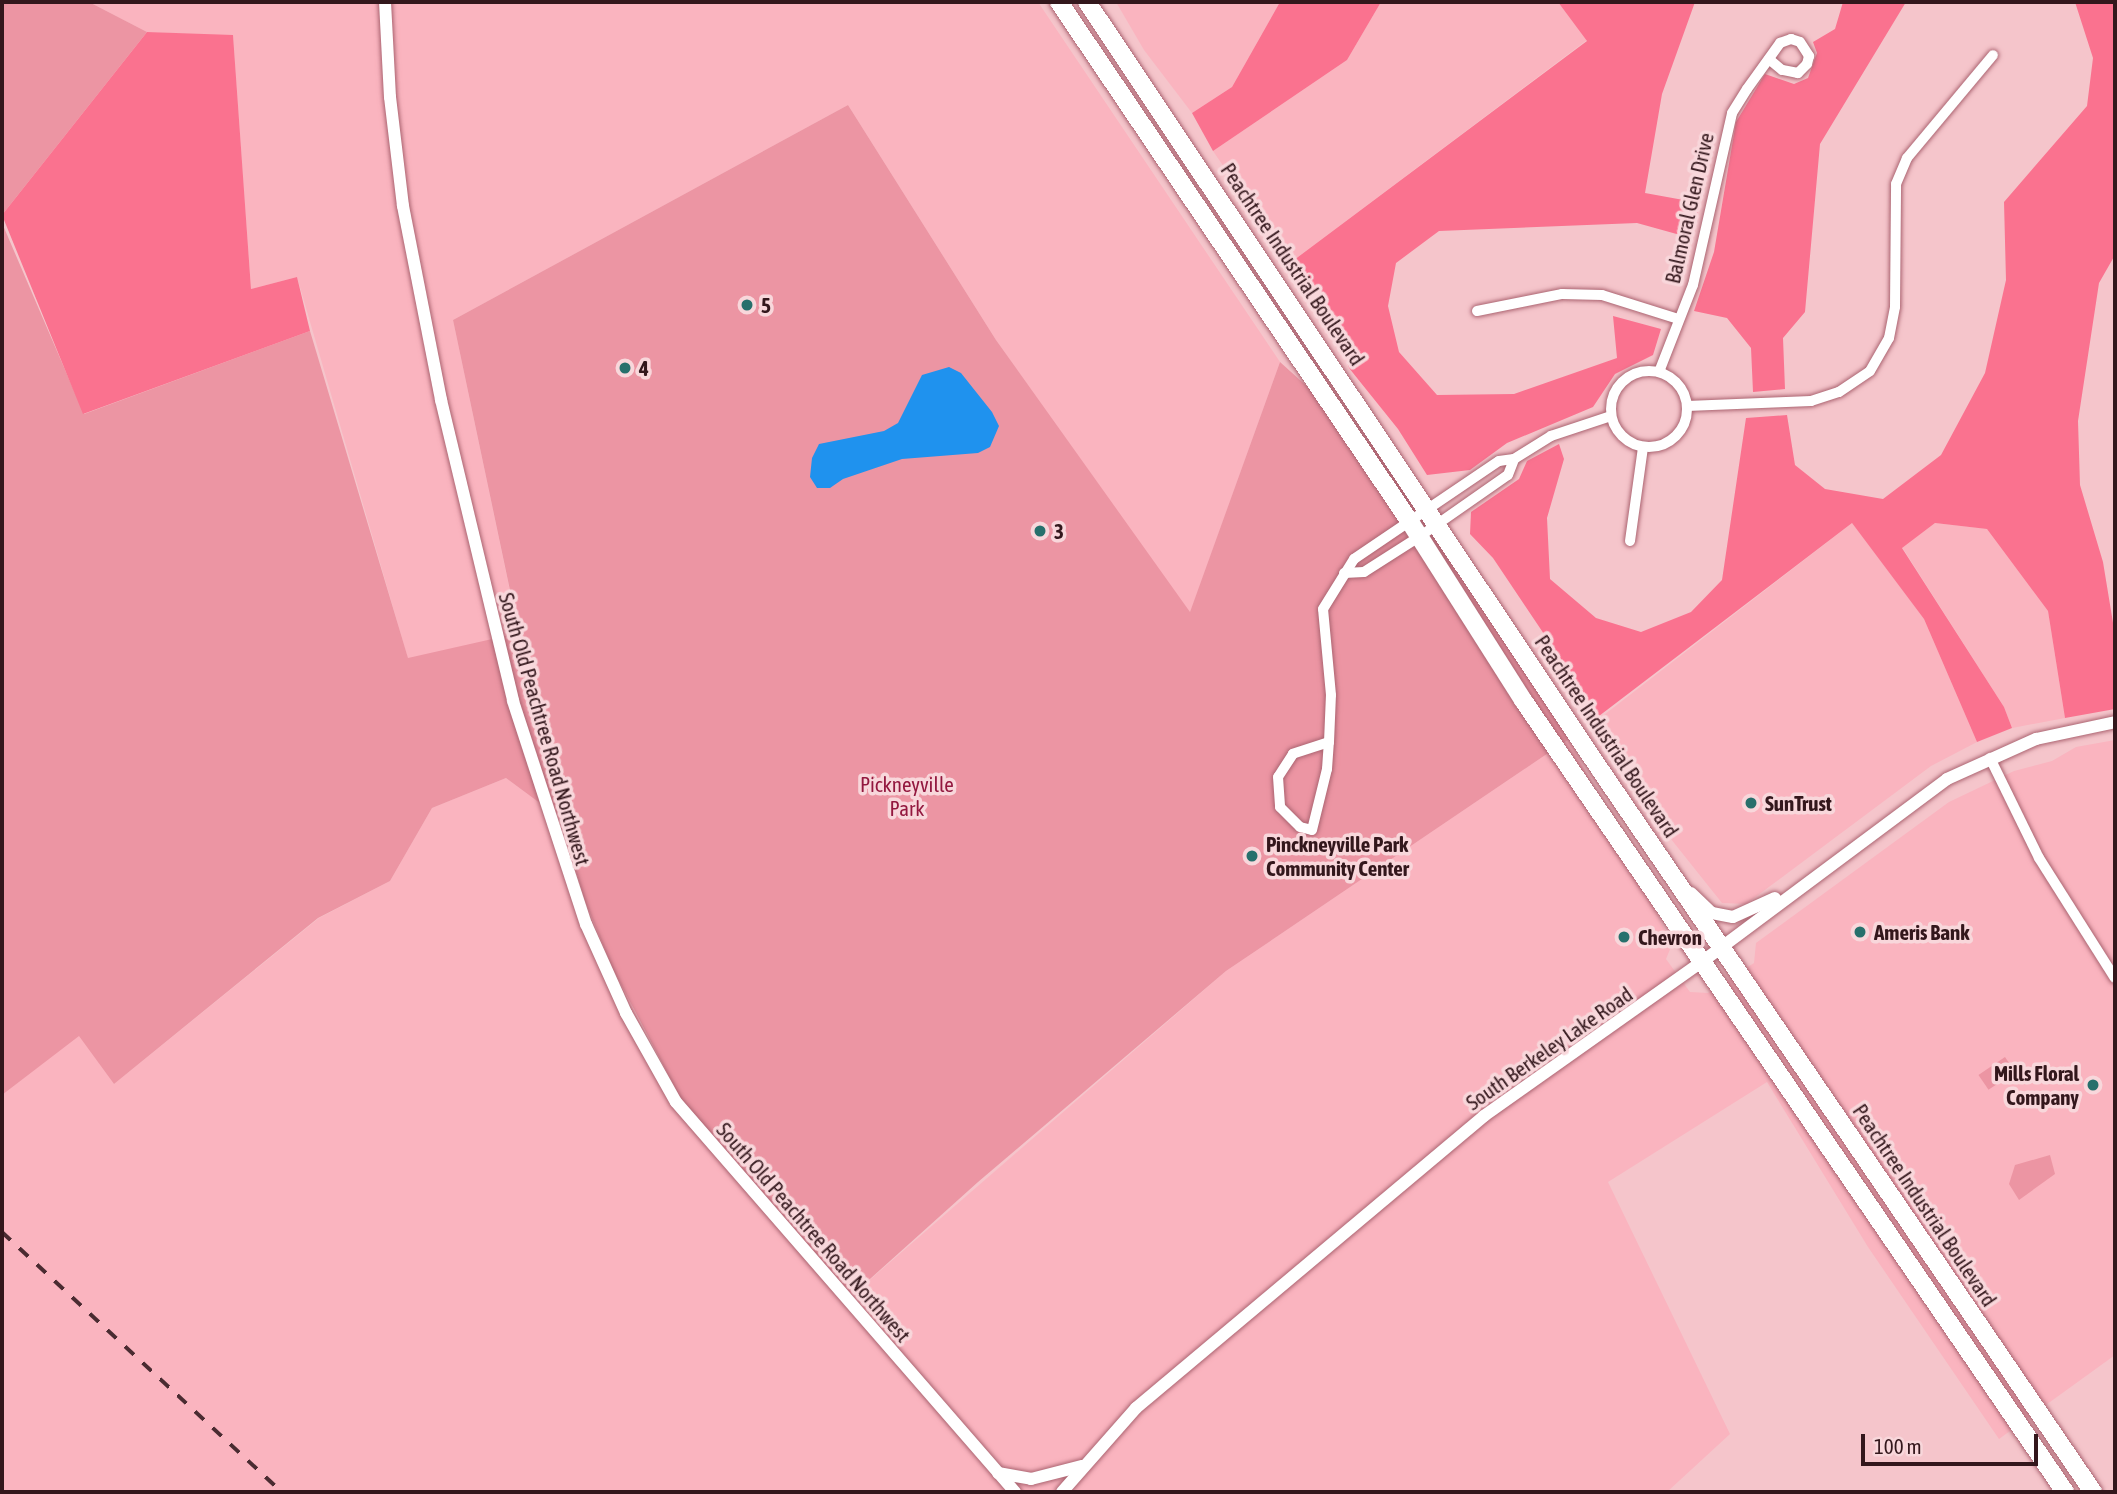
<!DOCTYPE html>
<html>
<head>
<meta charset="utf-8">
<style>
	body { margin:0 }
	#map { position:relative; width:2117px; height:1494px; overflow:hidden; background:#f5c5cb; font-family:"Asap Condensed",sans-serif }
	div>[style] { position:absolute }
	.built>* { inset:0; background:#fab4bf }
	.green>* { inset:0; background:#ec95a3; transform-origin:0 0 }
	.forest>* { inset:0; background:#fa728f }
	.water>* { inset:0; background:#1f92ee }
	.roads { filter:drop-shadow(0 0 2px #ab6471) drop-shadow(0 0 2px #ab6471) }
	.minor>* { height:10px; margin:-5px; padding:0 5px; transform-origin:5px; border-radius:5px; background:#fff }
	.minor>.ring { margin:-5px; padding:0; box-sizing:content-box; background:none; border:10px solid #fff; border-radius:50% }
	.tertiary>* { height:12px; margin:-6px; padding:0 6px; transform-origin:6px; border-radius:6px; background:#fff }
	.trunk>* { height:18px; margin:-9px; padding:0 9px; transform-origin:9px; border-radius:9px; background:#fff }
	.rail>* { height:3.5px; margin-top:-1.75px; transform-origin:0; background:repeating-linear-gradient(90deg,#4a2b31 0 12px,transparent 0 24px) }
	.dots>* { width:19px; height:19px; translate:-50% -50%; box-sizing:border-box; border:4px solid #f8d7db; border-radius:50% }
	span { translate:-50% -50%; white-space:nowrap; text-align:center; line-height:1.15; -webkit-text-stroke:7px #f8d7db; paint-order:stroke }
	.street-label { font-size:21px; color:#33171c }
	.poi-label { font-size:21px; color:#33171c; font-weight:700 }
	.left { translate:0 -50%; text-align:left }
	.right { translate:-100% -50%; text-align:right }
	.park-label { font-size:21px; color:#93183f }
	.frame { position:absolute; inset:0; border:4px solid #33171c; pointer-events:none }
	.scale { position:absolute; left:1861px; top:1434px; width:177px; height:32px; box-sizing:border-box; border:4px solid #33171c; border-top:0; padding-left:9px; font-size:21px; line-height:24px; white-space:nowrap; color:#33171c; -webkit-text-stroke:5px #f8d7db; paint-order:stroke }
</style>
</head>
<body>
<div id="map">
	<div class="built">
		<div style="clip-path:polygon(89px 2px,1038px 2px,1280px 362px,1190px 613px,996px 340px,848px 105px,453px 320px,519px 634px,408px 659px,297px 277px,251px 289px,233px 36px,147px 32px)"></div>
		<div style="clip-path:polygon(1116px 2px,1280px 2px,1232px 87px,1192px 113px,1144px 50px)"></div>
		<div style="clip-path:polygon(1381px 2px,1558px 2px,1587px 40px,1290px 263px,1213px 151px,1347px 60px)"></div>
		<div style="clip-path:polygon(1852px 523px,1924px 619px,1977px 742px,1931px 766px,1746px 904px,1722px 903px,1655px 819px,1591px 725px)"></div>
		<div style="clip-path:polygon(1935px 523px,1987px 529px,2048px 611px,2065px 718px,2012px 728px,2004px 707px,1902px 547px)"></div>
		<div style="clip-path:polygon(1569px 739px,1668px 936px,1671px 947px,1666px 959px,1690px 992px,1708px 993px,1754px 963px,1756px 943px,1949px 802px,2014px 771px,2052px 761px,2076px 747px,2115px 740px,2115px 1355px,1999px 1439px,1868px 1247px,1767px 1082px,1608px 1182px,1730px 1434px,1667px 1492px,2px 1492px,2px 1095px,79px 1035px,114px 1084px,319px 918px,390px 881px,432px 808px,506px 778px,560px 818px,585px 901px,655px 1056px,851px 1296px,1226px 971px)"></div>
	</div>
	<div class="green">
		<div style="clip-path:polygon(2px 2px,89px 2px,147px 32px,2px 215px)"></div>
		<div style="clip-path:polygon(848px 105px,996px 340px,1190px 612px,1280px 362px,1384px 456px,1569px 739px,1226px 971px,978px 1182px,851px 1296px,705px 1132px,680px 1097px,613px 969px,585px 901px,560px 818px,506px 778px,432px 808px,390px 881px,318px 918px,114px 1084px,79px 1036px,2px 1095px,2px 223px,84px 414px,310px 331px,408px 658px,519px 633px,453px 320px)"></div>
		<div style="left:2005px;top:1057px;width:18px;height:32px;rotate:56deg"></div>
		<div style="clip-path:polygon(2050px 1155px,2055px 1174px,2019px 1200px,2009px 1184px,2015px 1165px)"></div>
	</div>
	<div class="forest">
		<div style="clip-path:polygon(1280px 2px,1381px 2px,1347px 60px,1213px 151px,1192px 113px,1232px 87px)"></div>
		<div style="clip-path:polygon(1558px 2px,1695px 2px,1662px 94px,1645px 193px,1700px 203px,1691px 238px,1637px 223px,1439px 231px,1396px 263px,1388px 306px,1399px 352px,1437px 395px,1514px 394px,1617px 358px,1613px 316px,1661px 329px,1653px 355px,1615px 374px,1593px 407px,1507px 443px,1470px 470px,1427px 475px,1398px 429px,1349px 368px,1336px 333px,1290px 263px,1587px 41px)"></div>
		<div style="clip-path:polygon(1843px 2px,1906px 2px,1820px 144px,1805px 312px,1783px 338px,1785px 389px,1753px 392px,1751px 348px,1727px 318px,1694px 311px,1714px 252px,1736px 122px,1765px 74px,1794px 84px,1808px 78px,1817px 53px,1813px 42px,1835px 29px)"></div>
		<div style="clip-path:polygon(2075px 2px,2115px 2px,2115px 255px,2099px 283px,2078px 421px,2080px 485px,2103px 562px,2115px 635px,2115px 709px,2065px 718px,2048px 611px,1987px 529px,1935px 523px,1902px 548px,2004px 707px,2012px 728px,1977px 742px,1924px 619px,1852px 523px,1599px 716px,1493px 558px,1470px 534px,1471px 512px,1519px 479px,1527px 461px,1559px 444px,1564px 459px,1547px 518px,1550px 579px,1596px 618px,1641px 632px,1691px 612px,1722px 580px,1746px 418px,1787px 415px,1795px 465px,1825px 489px,1883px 499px,1941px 455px,1985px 373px,2006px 280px,2004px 202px,2087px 106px,2093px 58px)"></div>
		<div style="clip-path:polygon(147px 32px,233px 35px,251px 289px,297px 277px,310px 331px,83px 414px,2px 215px)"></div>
	</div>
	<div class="water">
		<div style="clip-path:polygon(949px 367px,961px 373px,992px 412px,999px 426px,990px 447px,978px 453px,902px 459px,843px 479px,830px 488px,817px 488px,810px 477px,812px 458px,819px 444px,884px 431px,898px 423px,922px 375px)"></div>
	</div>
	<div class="roads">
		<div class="minor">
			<div style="left:1477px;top:311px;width:87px;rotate:-11.3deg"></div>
			<div style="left:1562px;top:294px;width:40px;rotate:1.4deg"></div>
			<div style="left:1602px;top:295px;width:80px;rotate:17.5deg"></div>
			<div class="ring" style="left:1611px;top:371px;width:66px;height:66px"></div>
			<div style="left:1659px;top:372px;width:93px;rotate:-68.7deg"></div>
			<div style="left:1693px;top:285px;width:176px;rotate:-77.2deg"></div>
			<div style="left:1732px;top:113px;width:28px;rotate:-58deg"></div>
			<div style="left:1747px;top:89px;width:57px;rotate:-54.3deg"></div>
			<div style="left:1780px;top:43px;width:12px;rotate:-20deg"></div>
			<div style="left:1791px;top:39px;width:9px;rotate:18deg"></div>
			<div style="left:1800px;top:42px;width:17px;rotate:57deg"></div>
			<div style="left:1809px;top:56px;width:8px;rotate:104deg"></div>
			<div style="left:1807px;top:64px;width:13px;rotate:135deg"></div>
			<div style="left:1798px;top:73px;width:16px;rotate:-169deg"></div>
			<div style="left:1782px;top:70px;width:17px;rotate:-140deg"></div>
			<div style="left:1687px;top:406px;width:124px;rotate:-2.3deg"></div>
			<div style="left:1811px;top:401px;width:29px;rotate:-18deg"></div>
			<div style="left:1839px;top:392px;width:37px;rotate:-34deg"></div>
			<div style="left:1870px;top:371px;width:38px;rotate:-60deg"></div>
			<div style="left:1889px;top:338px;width:32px;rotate:-79deg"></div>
			<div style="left:1895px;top:307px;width:123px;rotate:-89.5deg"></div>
			<div style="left:1896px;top:184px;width:28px;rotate:-67deg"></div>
			<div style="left:1907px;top:158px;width:134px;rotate:-50.1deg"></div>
			<div style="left:1630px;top:541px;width:95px;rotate:-82.1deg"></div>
			<div style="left:1344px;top:573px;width:20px;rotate:-3deg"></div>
			<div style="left:1364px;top:572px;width:65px;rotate:-32.5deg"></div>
			<div style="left:1419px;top:537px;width:108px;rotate:-34.9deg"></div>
			<div style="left:1508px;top:475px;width:17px;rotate:-69deg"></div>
			<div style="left:1329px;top:742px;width:38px;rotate:162deg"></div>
			<div style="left:1293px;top:754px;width:27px;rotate:123deg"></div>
			<div style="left:1278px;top:777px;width:30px;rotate:86deg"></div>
			<div style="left:1280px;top:807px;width:28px;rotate:45deg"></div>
			<div style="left:1300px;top:827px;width:12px;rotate:14deg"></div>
			<div style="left:1312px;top:830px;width:63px;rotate:-76.2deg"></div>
			<div style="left:1327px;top:769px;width:27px;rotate:-86deg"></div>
			<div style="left:1329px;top:742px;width:47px;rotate:-87.6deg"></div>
			<div style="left:1331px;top:695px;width:86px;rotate:-95.3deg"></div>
			<div style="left:1323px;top:609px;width:59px;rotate:-58.2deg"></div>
			<div style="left:1354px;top:559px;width:175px;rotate:-34.1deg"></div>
			<div style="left:1499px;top:461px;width:15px;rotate:-8deg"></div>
			<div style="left:1514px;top:459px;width:44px;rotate:-31.9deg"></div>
			<div style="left:1551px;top:436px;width:63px;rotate:-18.4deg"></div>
			<div style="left:1990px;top:758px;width:111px;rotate:63.9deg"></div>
			<div style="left:2039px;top:858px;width:142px;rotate:57.7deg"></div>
		</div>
		<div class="tertiary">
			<div style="left:385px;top:2px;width:95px;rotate:87deg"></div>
			<div style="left:390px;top:97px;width:110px;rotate:83.2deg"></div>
			<div style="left:403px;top:206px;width:198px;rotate:78.9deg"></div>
			<div style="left:441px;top:400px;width:309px;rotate:76.5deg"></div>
			<div style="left:513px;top:701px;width:235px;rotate:71.9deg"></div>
			<div style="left:586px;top:924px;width:98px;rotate:65.8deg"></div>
			<div style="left:626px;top:1013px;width:102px;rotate:60.7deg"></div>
			<div style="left:676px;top:1102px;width:517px;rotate:49deg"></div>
			<div style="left:1691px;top:893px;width:29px;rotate:44deg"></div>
			<div style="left:1712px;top:913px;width:21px;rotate:11deg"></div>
			<div style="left:1733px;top:917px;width:46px;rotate:-24.3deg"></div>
			<div style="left:998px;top:1473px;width:34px;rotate:10deg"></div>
			<div style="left:1031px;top:1479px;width:53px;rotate:-14.3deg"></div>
			<div style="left:1062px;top:1492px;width:112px;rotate:-48.6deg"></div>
			<div style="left:1136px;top:1408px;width:454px;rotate:-40deg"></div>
			<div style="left:1484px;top:1116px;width:268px;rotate:-35.3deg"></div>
			<div style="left:1703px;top:961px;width:304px;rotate:-36.7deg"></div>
			<div style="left:1947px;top:779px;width:98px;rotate:-24.2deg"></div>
			<div style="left:2036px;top:739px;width:81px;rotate:-12.1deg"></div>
		</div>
		<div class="trunk">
			<div style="left:1059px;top:2px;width:627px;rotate:55.98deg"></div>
			<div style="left:1410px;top:522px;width:211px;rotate:57.6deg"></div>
			<div style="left:1523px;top:700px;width:960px;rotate:55.61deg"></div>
			<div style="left:1087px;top:2px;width:925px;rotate:56.24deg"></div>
			<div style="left:1601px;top:771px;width:873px;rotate:55.69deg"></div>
		</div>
	</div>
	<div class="rail">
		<div style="left:2px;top:1232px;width:382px;rotate:42.9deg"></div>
	</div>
	<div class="dots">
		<div style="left:747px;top:305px;background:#27706c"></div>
		<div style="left:625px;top:368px;background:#27706c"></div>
		<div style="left:1040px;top:531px;background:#27706c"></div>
		<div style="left:1751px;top:803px;background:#27706c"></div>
		<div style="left:1252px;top:856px;background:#27706c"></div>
		<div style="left:1860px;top:932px;background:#27706c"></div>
		<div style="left:1624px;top:937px;background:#27706c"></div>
		<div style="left:2093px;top:1085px;background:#27706c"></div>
	</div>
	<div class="street-label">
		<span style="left:1689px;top:208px;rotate:-77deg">Balmoral Glen Drive</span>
		<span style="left:1293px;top:264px;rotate:56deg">Peachtree Industrial Boulevard</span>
		<span style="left:545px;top:729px;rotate:74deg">South Old Peachtree Road Northwest</span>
		<span style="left:1607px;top:736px;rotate:56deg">Peachtree Industrial Boulevard</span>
		<span style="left:1549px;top:1048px;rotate:-35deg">South Berkeley Lake Road</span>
		<span style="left:1925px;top:1205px;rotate:56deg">Peachtree Industrial Boulevard</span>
		<span style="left:814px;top:1232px;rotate:49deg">South Old Peachtree Road Northwest</span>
	</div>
	<div class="poi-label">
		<span class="left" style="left:761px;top:305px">5</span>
		<span class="left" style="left:639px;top:368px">4</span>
		<span class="left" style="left:1054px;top:531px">3</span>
		<span class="left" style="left:1765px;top:803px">SunTrust</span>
		<span class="left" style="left:1266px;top:856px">Pinckneyville Park<br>Community Center</span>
		<span class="left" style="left:1874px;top:932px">Ameris Bank</span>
		<span class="left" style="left:1638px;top:937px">Chevron</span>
		<span class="right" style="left:2079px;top:1085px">Mills Floral<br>Company</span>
	</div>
	<div class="park-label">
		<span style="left:907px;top:796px">Pickneyville<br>Park</span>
	</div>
	<div class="frame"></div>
	<div class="scale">100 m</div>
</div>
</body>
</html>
